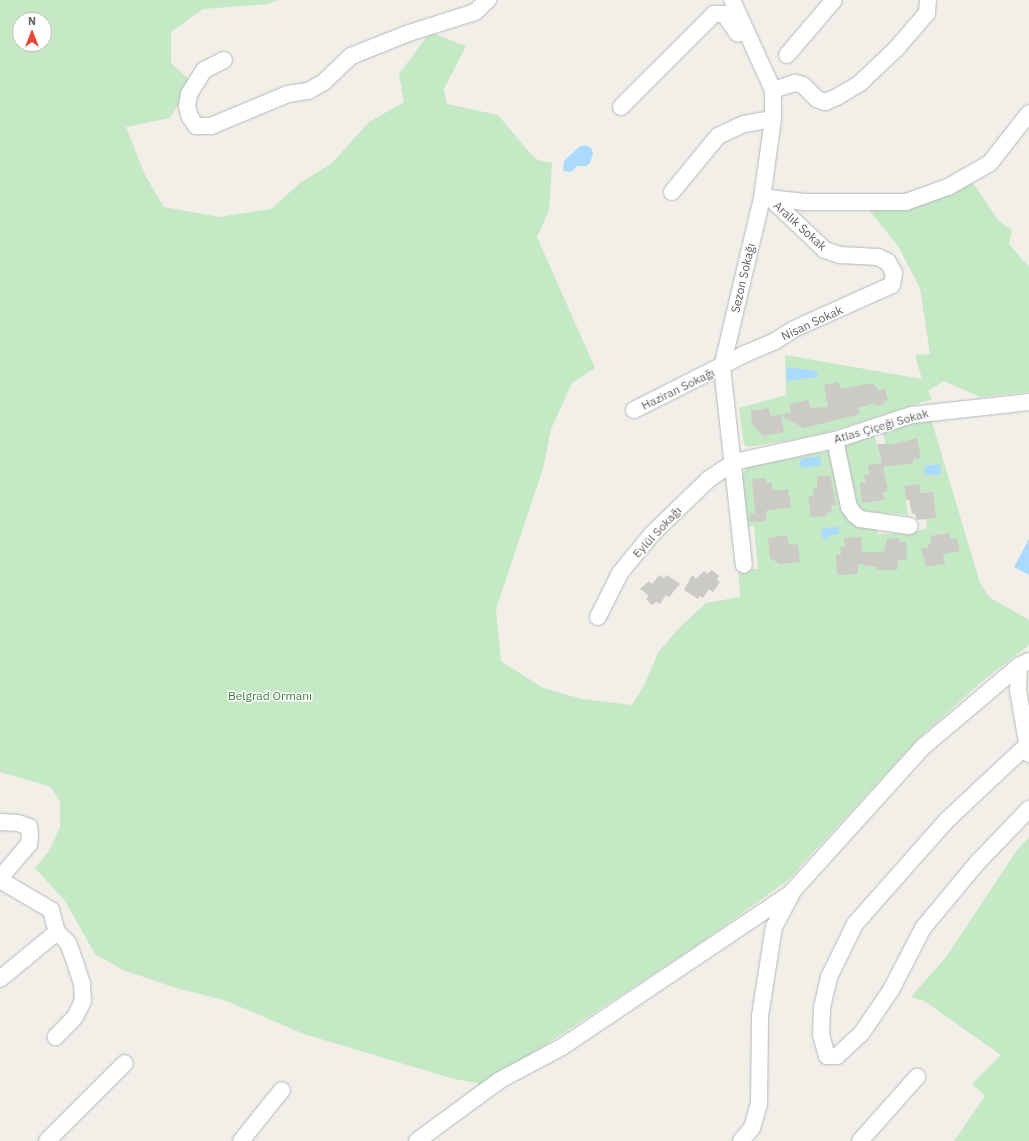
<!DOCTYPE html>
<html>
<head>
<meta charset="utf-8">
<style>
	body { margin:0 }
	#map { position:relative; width:1029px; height:1141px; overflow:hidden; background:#f1efe8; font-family:"IBM Plex Sans",sans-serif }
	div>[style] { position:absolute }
	.green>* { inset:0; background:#c5e8c5 }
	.water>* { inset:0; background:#aadaff; transform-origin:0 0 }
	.building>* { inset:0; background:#cccac5 }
	.roads { filter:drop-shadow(0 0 1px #b5b8bc) drop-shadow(0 0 1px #b5b8bc) }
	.minor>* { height:16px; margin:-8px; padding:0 8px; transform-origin:8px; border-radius:8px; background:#fff }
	span { translate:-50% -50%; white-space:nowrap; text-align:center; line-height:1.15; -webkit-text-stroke:3px #fff; paint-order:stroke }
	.street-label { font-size:12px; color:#5f6368 }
	.park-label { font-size:12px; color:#348238 }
	.north { position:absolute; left:12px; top:12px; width:40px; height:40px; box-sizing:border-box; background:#fff; border:1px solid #bfc1c3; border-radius:50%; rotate:0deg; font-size:11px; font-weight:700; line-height:16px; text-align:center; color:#5f6368 }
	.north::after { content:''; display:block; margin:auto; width:14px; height:18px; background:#ea4335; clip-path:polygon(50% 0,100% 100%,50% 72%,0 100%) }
</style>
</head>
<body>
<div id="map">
	<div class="green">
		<div style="clip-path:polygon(evenodd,0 0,278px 0,268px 4px,203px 9px,171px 32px,171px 63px,192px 82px,170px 118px,126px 127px,145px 175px,164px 207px,219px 217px,271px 209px,300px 183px,332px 163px,369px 122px,404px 102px,399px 74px,430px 32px,466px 46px,444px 89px,447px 104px,498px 115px,530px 153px,538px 160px,552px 163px,549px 210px,537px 237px,595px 368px,572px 383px,551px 429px,543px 469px,496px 609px,501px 661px,543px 688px,582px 699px,632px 705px,644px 685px,659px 651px,680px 627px,706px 603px,740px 597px,738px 568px,758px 569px,754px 526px,747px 527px,741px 476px,748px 466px,828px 451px,833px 459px,842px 502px,878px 526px,878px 534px,912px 533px,927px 528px,926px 519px,935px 518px,933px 492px,921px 493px,918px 484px,904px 486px,908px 515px,861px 511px,854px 504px,844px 456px,846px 445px,874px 435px,882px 463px,868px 465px,869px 474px,883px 492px,883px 467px,889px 466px,883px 431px,931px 419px,980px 583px,989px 597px,1029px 620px,1029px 645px,979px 684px,919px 738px,787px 881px,696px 946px,481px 1087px,477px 1083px,454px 1079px,304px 1034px,224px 1000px,176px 988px,123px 970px,95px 954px,65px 901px,35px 868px,49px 851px,60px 827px,60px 802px,51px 787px,0 772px,0 0,20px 20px,44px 20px,44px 44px,20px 44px,20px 20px)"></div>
		<div style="clip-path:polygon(973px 183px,999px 221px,1012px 230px,1009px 244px,1029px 267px,1029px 392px,980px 397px,944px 381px,928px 391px,932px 399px,926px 401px,832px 431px,792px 440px,748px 447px,744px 445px,739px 408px,786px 395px,785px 355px,922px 379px,915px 355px,930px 354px,920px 288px,898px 246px,869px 210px,958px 190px)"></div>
		<div style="clip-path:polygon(1029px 837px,1029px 1141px,954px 1141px,985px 1096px,972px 1084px,1001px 1055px,924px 1001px,911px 997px,946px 957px,1017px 850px)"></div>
	</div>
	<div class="water">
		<div style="clip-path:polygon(585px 145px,591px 148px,593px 153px,590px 163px,586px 166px,577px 166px,571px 172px,563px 171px,564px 161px,579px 147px)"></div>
		<div style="clip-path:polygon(786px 367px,817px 371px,818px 377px,787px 381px)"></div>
		<div style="clip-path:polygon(820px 456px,821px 465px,803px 468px,799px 464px,801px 459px)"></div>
		<div style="left:940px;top:464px;width:10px;height:16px;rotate:84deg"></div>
		<div style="clip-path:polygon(838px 527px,840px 534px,830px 535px,826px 541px,822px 537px,821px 528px)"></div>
		<div style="clip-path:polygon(1029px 539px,1029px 575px,1014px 567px)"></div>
	</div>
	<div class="building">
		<div style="clip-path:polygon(838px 382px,841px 389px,873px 383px,878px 390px,885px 389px,888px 400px,884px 401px,885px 404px,876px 406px,875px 403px,858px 408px,860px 414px,804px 428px,781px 416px,784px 432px,763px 436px,752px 424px,751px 411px,768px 408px,771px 416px,791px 413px,790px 404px,808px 400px,811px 408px,828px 407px,824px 385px)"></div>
		<div style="clip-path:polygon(917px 438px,921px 458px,913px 459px,913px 463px,883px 467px,888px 491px,883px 492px,884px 500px,862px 503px,860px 483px,866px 482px,864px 475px,869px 474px,868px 465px,882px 463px,877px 444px,894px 444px)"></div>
		<div style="clip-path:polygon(830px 475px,836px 505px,831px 505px,832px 512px,826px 513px,827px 516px,811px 517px,808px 496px,814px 496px,813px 488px,817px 488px,817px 477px)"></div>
		<div style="clip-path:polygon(765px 478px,766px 483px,772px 483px,773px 491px,788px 489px,791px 507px,766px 511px,766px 521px,750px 522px,750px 513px,755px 513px,752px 479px)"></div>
		<div style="clip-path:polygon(919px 484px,921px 493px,933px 492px,936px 518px,917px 520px,915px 514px,912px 514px,909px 500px,906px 500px,904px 486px)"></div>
		<div style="clip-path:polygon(949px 533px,950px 539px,957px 538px,960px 551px,943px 554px,945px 564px,926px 567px,921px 548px,929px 548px,928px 544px,932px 543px,930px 536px)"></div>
		<div style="clip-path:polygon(787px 535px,789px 545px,798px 544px,800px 562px,780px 564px,770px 558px,768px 538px)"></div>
		<div style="clip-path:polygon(861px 537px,862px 552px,884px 552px,887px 539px,899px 538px,899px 542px,906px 542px,907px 560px,898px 560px,897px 570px,877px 570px,877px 567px,858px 564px,858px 574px,837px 575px,836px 555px,841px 555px,840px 547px,845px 547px,844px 538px)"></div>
		<div style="clip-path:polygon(712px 570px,719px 576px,717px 580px,720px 582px,713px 592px,709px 589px,703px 598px,700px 596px,698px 599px,684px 590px,692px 575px,696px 579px,704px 571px,707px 574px)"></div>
		<div style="clip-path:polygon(659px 575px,664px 578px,667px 575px,680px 584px,669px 597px,666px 595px,660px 604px,656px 602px,652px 605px,646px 599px,649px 596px,640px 589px,649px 581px,652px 584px)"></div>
	</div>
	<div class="roads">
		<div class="minor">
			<div style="left:732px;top:0;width:99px;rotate:65.5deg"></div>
			<div style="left:773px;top:90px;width:29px;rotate:90deg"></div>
			<div style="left:773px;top:119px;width:80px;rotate:97.9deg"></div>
			<div style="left:762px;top:198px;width:174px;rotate:103.3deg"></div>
			<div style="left:722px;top:367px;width:199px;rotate:83.7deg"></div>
			<div style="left:787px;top:55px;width:72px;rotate:-49.5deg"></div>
			<div style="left:224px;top:60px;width:22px;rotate:153deg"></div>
			<div style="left:204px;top:70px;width:28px;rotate:122deg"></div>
			<div style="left:189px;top:94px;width:12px;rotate:99deg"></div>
			<div style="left:187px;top:106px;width:11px;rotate:75deg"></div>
			<div style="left:190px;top:117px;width:11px;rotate:56deg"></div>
			<div style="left:196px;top:126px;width:15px"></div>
			<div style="left:211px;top:126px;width:83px;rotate:-22.6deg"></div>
			<div style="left:288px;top:94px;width:20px;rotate:-9deg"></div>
			<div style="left:308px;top:91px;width:18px;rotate:-29deg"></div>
			<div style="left:324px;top:82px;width:37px;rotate:-44deg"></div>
			<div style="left:351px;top:56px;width:62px;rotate:-21.6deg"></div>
			<div style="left:409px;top:33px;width:69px;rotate:-17.7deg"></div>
			<div style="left:475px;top:12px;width:18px;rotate:-43deg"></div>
			<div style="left:773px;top:90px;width:23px;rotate:-18deg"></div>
			<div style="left:795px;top:83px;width:8px;rotate:14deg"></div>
			<div style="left:803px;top:85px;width:20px;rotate:45deg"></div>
			<div style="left:817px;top:99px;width:9px;rotate:21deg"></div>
			<div style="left:825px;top:102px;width:13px;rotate:-23deg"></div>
			<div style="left:837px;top:97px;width:27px;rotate:-31deg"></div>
			<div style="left:860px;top:83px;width:51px;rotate:-43.4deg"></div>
			<div style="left:897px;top:48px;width:46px;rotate:-49.4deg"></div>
			<div style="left:927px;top:13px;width:13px;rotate:-86deg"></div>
			<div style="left:621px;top:107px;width:132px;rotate:-45deg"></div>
			<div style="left:714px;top:14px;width:10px"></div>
			<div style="left:724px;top:14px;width:24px;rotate:55deg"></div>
			<div style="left:672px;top:192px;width:72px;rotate:-50.6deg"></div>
			<div style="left:718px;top:136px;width:29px;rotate:-25deg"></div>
			<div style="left:744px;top:124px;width:29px;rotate:-10deg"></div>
			<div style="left:767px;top:198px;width:39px;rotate:6deg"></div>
			<div style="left:806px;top:202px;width:100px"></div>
			<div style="left:906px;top:202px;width:45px;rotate:-19.7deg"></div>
			<div style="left:948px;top:187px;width:48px;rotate:-29.7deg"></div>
			<div style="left:990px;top:163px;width:63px;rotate:-52deg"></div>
			<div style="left:634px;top:410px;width:127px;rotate:-26.8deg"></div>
			<div style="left:747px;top:353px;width:30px;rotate:-23deg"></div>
			<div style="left:775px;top:341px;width:22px;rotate:-32deg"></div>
			<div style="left:794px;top:329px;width:107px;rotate:-24.2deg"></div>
			<div style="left:892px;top:285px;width:12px;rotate:-81deg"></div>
			<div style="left:894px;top:273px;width:13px;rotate:-119deg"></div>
			<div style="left:888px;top:262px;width:11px;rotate:-153deg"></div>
			<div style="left:878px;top:257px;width:38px;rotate:-177deg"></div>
			<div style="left:840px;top:255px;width:16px;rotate:-162deg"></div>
			<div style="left:825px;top:250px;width:76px;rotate:-136.6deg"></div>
			<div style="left:835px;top:440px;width:68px;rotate:78.2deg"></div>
			<div style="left:849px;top:507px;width:9px;rotate:54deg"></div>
			<div style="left:854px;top:514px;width:8px;rotate:40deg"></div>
			<div style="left:860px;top:519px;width:50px;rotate:8deg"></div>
			<div style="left:598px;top:617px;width:49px;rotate:-63.4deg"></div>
			<div style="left:620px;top:573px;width:50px;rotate:-50.6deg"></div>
			<div style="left:652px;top:534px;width:79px;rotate:-44deg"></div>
			<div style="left:709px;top:479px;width:30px;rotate:-34deg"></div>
			<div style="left:734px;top:462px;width:103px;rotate:-12.3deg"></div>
			<div style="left:835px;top:440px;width:81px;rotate:-18deg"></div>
			<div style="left:912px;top:415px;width:118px;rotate:-6.3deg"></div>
			<div style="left:1019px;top:666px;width:24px;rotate:92deg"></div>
			<div style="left:1018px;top:690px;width:65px;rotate:80.2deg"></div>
			<div style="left:1026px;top:746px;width:108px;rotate:136.9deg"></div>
			<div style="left:947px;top:820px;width:139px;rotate:131.5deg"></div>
			<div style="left:855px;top:924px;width:59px;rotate:116.1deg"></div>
			<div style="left:829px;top:977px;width:32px;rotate:103deg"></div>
			<div style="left:822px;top:1008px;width:27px;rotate:92deg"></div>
			<div style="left:821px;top:1035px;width:22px;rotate:74deg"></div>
			<div style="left:827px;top:1056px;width:10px"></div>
			<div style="left:837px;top:1056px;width:33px;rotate:-43deg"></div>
			<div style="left:861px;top:1034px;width:53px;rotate:-55.7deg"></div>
			<div style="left:891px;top:990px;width:70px;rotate:-62.7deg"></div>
			<div style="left:923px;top:928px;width:86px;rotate:-50.2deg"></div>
			<div style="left:978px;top:862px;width:74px;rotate:-46.1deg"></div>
			<div style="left:0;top:822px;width:18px;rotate:3deg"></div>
			<div style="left:18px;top:823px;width:12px;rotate:20deg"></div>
			<div style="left:29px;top:827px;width:8px;rotate:83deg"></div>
			<div style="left:30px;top:835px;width:9px;rotate:96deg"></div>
			<div style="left:29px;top:844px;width:45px;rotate:130.5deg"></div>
			<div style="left:0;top:880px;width:59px;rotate:30.5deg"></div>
			<div style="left:51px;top:910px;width:23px;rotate:75deg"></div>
			<div style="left:57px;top:932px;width:16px;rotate:45deg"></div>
			<div style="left:68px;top:943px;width:20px;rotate:70deg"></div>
			<div style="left:75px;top:962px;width:22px;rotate:72deg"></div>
			<div style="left:82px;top:983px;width:18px;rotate:87deg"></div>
			<div style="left:83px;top:1001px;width:18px;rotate:117deg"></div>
			<div style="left:75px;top:1017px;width:28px;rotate:134deg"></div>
			<div style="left:0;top:979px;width:74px;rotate:-39.5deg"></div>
			<div style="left:47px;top:1141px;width:110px;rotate:-45deg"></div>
			<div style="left:241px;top:1141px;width:65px;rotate:-51.2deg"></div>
			<div style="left:417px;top:1141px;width:103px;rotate:-36.3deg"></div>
			<div style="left:500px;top:1080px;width:70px;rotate:-28deg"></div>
			<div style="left:562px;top:1047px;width:276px;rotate:-33.9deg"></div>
			<div style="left:791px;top:893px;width:197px;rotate:-47.9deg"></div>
			<div style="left:923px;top:747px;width:126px;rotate:-40.2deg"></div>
			<div style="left:1019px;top:666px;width:11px;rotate:-27deg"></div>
			<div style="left:741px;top:1141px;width:17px;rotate:-50deg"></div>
			<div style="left:752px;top:1128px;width:25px;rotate:-74deg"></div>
			<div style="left:759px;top:1104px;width:88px;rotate:-89.3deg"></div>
			<div style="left:760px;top:1016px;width:90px;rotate:-81.1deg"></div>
			<div style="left:774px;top:927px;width:36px;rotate:-62deg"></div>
			<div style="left:860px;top:1141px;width:86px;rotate:-48.3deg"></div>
		</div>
	</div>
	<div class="street-label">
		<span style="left:800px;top:226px;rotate:42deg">Aralık Sokak</span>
		<span style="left:743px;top:278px;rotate:-77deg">Sezon Sokağı</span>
		<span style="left:812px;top:323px;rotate:-25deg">Nisan Sokak</span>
		<span style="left:678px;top:389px;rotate:-26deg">Haziran Sokağı</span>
		<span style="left:881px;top:426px;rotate:-16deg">Atlas Çiçeği Sokak</span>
		<span style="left:657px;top:532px;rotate:-47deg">Eylül Sokağı</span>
	</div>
	<div class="park-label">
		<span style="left:270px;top:696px">Belgrad Ormanı</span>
	</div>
	<div class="north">N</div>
</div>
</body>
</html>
